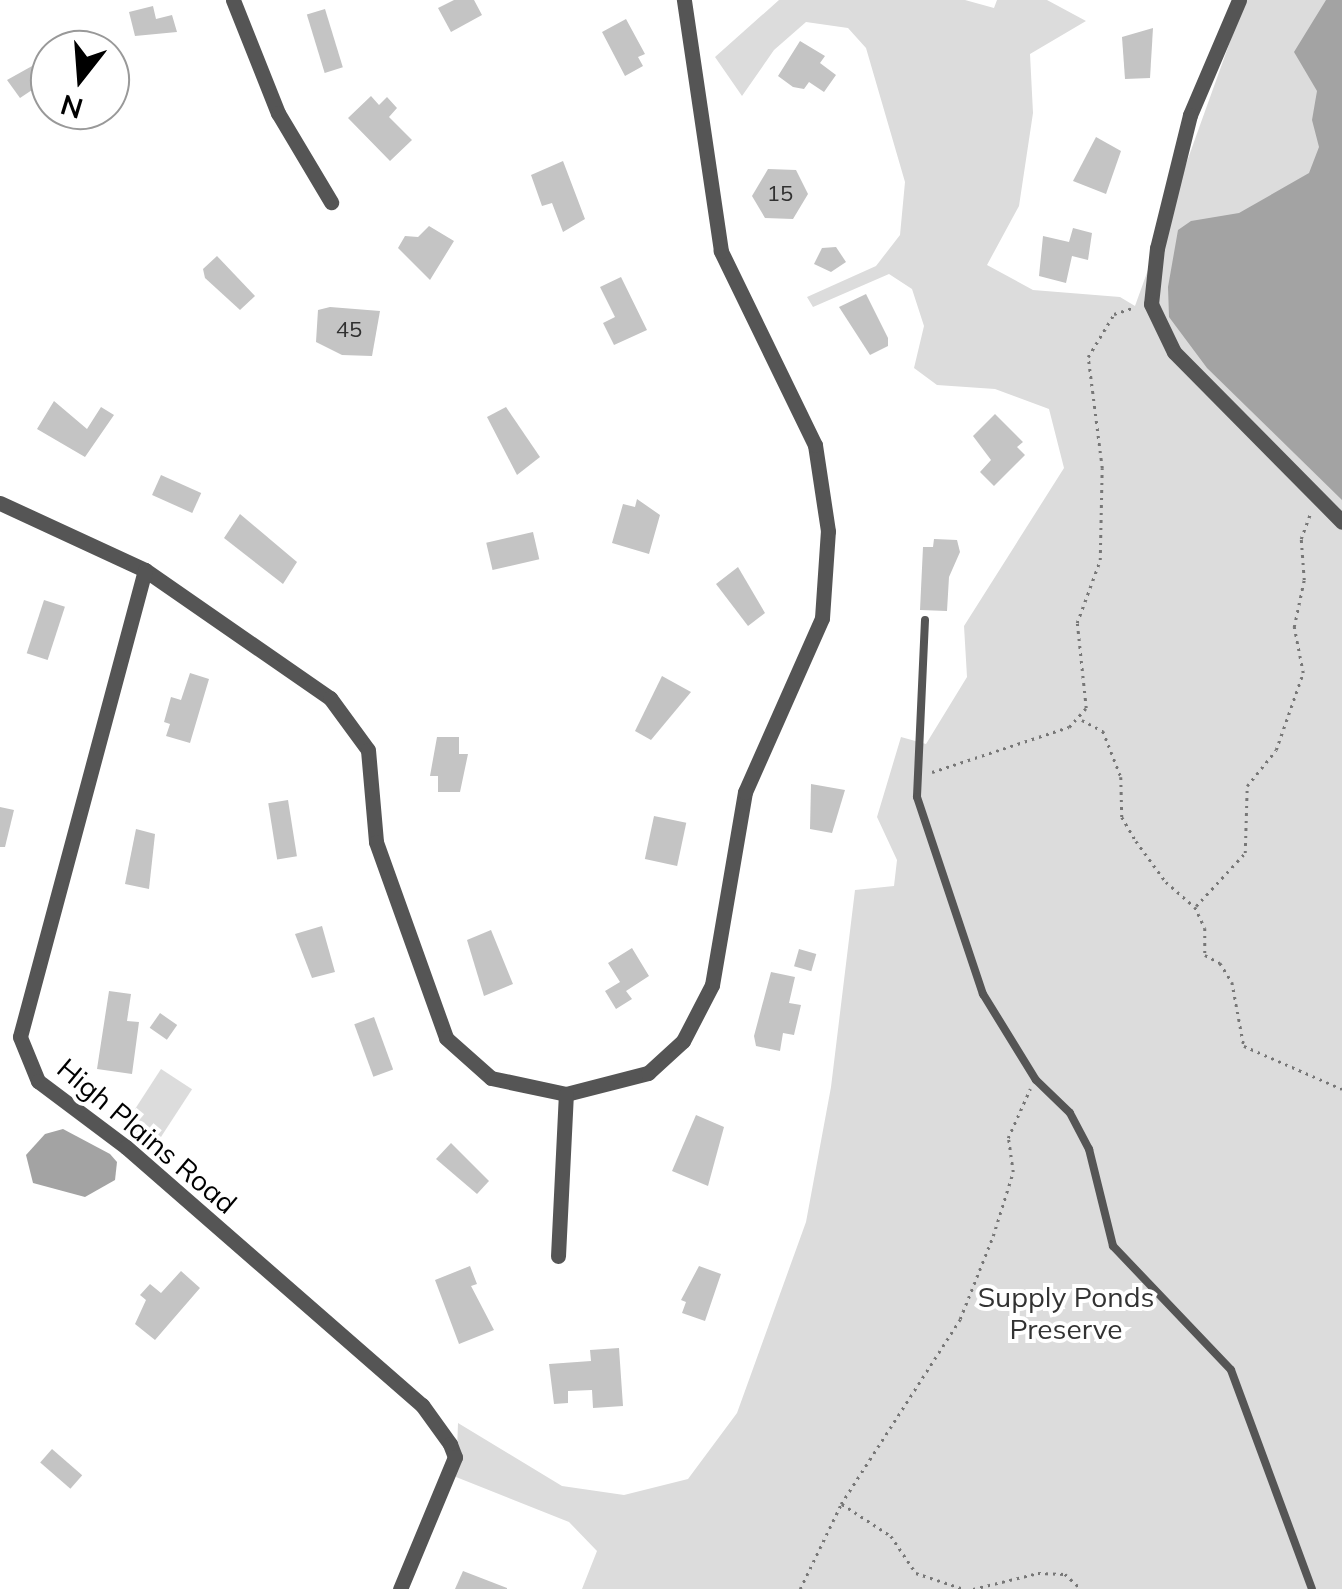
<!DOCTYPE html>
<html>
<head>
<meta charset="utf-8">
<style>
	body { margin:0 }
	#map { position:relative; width:1342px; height:1589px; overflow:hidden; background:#fff; font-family:Mulish,sans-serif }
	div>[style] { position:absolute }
	.green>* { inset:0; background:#dcdcdc; transform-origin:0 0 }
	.water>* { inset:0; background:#a3a3a3 }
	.building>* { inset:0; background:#c4c4c4; transform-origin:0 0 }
	.path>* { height:2.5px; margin-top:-1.25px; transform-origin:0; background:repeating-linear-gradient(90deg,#777 0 2.5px,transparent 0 7.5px) }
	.service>* { height:8px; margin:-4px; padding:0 4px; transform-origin:4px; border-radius:4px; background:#555 }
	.minor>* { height:15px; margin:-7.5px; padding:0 7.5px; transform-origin:7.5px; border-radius:7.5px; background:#555 }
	span { translate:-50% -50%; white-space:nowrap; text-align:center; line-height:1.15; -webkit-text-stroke:8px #fff; paint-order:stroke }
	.number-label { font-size:22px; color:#313131 }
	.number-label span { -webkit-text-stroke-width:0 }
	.street-label { font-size:28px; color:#000 }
	.park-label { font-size:28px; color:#333 }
	.north { position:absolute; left:30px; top:30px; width:100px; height:100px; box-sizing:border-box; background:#fff; border:2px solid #999; border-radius:50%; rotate:197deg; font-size:28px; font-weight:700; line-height:40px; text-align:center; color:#000 }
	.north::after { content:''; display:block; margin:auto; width:35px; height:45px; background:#000; clip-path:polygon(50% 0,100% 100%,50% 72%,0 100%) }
</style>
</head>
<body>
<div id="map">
	<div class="green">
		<div style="clip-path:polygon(779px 0,965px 0,994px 8px,997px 0,1047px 0,1086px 21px,1030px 54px,1033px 113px,1019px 206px,987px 265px,1033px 290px,1120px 297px,1135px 306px,1245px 0,1342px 0,1342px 1589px,582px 1589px,597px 1551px,569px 1522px,456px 1477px,458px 1423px,562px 1486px,624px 1495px,688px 1479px,737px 1413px,806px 1222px,831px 1087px,855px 890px,894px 886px,897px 860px,877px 817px,901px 737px,926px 744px,967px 677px,964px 626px,1064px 468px,1049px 409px,995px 389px,937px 385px,914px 368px,924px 326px,912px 289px,889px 274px,813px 307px,807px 297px,876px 266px,900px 235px,905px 182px,866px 48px,848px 28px,806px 22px,774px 50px,742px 96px,715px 57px)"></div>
		<div style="left:161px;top:1069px;width:37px;height:72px;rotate:33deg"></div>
	</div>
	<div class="water">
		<div style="clip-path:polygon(1326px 0,1342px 0,1342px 500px,1207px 368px,1169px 317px,1168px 287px,1178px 230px,1191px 221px,1239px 213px,1309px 173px,1319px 147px,1312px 120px,1317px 91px,1294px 52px)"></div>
		<div style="clip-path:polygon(63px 1129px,110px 1154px,117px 1162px,115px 1180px,85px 1197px,33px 1183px,26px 1155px,45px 1134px)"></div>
	</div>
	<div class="building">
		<div style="clip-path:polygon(454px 0,474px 0,482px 15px,451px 32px,438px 8px)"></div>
		<div style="clip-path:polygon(153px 6px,156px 19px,172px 15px,177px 32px,135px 36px,129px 12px)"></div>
		<div style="left:325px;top:9px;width:61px;height:19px;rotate:73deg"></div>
		<div style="clip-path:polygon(626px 19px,645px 54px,638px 57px,643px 66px,625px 76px,602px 32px)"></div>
		<div style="clip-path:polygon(1153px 28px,1150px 78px,1125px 79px,1122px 37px)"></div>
		<div style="clip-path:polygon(800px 41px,825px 56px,820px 63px,836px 75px,824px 92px,809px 82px,804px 89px,793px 87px,778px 76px)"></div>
		<div style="clip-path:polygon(50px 56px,50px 78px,20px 98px,7px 80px)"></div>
		<div style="clip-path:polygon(371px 96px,379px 105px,387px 97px,397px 108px,389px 117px,412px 140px,390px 161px,348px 118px)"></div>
		<div style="clip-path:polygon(1096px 137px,1121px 151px,1106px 194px,1073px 181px)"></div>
		<div style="clip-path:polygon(563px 161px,585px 219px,563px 232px,552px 203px,542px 206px,531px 175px)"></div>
		<div style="clip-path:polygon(768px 169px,796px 170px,808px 194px,793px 219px,765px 218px,752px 196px)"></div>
		<div style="clip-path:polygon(429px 226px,454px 241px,430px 280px,398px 248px,405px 236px,418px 237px)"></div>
		<div style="clip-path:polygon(1073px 228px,1092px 233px,1088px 260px,1072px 256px,1066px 283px,1039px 276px,1043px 236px,1069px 242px)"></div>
		<div style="clip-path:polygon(836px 247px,846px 262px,831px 272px,814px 264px,822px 248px)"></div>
		<div style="clip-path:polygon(217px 256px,255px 296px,240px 310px,205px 278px,203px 269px)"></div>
		<div style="clip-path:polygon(621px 277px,647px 330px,614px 345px,603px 323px,615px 317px,600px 287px)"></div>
		<div style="clip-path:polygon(866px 294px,888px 338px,888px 346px,870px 355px,839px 307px)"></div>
		<div style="clip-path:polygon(330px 307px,380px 311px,372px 356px,342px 355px,316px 342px,318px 310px)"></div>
		<div style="clip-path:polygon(54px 401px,87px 429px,101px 407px,114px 415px,85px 457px,37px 429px)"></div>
		<div style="clip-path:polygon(506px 407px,540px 457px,517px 475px,487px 417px)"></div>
		<div style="clip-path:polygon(995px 414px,1023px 442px,1017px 447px,1025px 455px,994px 486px,980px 472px,991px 460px,973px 436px)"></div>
		<div style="left:161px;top:475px;width:44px;height:22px;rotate:24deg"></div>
		<div style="clip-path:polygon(637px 499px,660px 515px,649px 554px,612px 543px,623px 504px,635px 507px)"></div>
		<div style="clip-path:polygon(240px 514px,297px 562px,283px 584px,224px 538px)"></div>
		<div style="left:533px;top:532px;width:28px;height:48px;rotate:77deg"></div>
		<div style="clip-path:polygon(934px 539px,957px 540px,960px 552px,949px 577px,947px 611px,920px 610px,923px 547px,933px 547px)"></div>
		<div style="clip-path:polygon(738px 567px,765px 613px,748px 626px,716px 584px)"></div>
		<div style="left:44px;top:600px;width:22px;height:56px;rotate:18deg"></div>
		<div style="clip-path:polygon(190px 673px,209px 679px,190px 743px,166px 736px,170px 724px,164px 722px,171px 697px,181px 700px)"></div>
		<div style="clip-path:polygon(662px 676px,691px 692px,651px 740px,635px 731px)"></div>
		<div style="clip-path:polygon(437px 737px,459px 737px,459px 754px,468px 754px,460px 792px,438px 792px,438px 776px,430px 776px)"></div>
		<div style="clip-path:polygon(811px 784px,845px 790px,832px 833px,810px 829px)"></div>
		<div style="left:288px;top:800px;width:57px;height:20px;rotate:81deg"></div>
		<div style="clip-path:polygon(0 807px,14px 810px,5px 847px,0 847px)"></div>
		<div style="left:654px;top:816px;width:33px;height:44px;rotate:12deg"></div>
		<div style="clip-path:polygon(136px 829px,155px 834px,149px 889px,125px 884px)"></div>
		<div style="clip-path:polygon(322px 926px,335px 972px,312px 978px,295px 934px)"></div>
		<div style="clip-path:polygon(491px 930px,513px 984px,484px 996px,467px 940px)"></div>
		<div style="clip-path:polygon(632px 948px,649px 976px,626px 991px,632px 999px,616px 1009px,605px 991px,620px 982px,608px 963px)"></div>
		<div style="left:799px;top:949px;width:18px;height:18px;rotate:16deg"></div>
		<div style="clip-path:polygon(771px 972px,795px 977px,789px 1003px,801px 1005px,794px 1035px,783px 1033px,780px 1051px,756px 1046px,754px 1036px)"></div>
		<div style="clip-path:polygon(109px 991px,131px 994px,127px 1021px,139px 1022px,132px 1074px,97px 1069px)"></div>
		<div style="left:160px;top:1013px;width:21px;height:18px;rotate:35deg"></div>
		<div style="left:374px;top:1017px;width:56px;height:21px;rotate:70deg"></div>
		<div style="clip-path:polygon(696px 1115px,724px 1127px,708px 1186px,672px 1171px)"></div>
		<div style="clip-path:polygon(451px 1143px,489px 1181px,477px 1194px,436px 1159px)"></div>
		<div style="clip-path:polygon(470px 1266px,477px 1284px,471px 1286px,494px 1330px,459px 1344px,435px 1280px)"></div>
		<div style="clip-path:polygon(699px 1266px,721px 1274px,705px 1321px,682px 1313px,686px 1302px,681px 1300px)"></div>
		<div style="clip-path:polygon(181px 1271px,200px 1288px,155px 1340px,135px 1324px,146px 1300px,140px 1295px,150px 1284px,161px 1293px)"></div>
		<div style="clip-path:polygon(619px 1348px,623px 1406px,593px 1408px,592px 1390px,568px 1391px,568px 1403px,554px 1404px,549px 1364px,591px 1361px,590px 1350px)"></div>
		<div style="left:52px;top:1449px;width:40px;height:18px;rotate:41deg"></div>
		<div style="clip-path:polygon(463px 1571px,507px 1588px,507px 1589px,455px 1589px)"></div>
	</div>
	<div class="path">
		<div style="left:1082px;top:720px;width:24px;rotate:28deg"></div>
		<div style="left:1103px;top:731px;width:49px;rotate:68.6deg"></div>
		<div style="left:1121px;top:777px;width:40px;rotate:88.6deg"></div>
		<div style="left:1122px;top:817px;width:28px;rotate:60deg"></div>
		<div style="left:1136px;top:841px;width:51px;rotate:53.8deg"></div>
		<div style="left:1166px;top:882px;width:38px;rotate:41deg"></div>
		<div style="left:1195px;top:907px;width:23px;rotate:65deg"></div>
		<div style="left:1205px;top:928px;width:27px;rotate:90deg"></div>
		<div style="left:1205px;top:955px;width:17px;rotate:28deg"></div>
		<div style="left:1220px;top:963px;width:22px;rotate:58deg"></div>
		<div style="left:1232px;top:982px;width:65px;rotate:79.4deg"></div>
		<div style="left:1244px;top:1046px;width:107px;rotate:23.7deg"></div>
		<div style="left:932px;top:772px;width:144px;rotate:-18.2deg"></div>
		<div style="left:1069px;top:727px;width:25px;rotate:-48deg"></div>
		<div style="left:1086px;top:708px;width:85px;rotate:-96deg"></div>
		<div style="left:1077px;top:623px;width:67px;rotate:-69.9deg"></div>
		<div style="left:1100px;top:560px;width:92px;rotate:-88.8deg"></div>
		<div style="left:1102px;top:468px;width:112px;rotate:-97.2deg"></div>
		<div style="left:1088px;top:357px;width:50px;rotate:-58.8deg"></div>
		<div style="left:1114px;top:314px;width:22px;rotate:-18deg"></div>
		<div style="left:1196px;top:906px;width:72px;rotate:-47.2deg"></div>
		<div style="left:1245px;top:853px;width:67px;rotate:-88.3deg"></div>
		<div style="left:1247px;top:786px;width:46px;rotate:-51.1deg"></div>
		<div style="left:1276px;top:750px;width:82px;rotate:-70.7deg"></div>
		<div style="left:1303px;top:673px;width:47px;rotate:-101.1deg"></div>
		<div style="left:1294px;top:627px;width:48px;rotate:-78deg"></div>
		<div style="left:1304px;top:580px;width:41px;rotate:-94.2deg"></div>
		<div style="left:1301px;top:539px;width:27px;rotate:-70deg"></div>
		<div style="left:842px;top:1504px;width:59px;rotate:33.1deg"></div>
		<div style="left:891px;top:1536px;width:45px;rotate:56deg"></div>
		<div style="left:916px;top:1573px;width:51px;rotate:18.4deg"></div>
		<div style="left:800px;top:1589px;width:94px;rotate:-64.2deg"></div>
		<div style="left:841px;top:1504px;width:220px;rotate:-57.2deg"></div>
		<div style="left:960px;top:1319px;width:89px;rotate:-68.3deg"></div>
		<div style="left:993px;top:1236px;width:67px;rotate:-72.6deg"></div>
		<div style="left:1013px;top:1172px;width:34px;rotate:-98deg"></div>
		<div style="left:1008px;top:1138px;width:54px;rotate:-65.8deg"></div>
		<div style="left:973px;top:1589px;width:67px;rotate:-13.8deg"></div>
		<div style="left:1038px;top:1573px;width:27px;rotate:2deg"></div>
		<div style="left:1065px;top:1574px;width:22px;rotate:43deg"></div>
	</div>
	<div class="service">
		<div style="left:925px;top:620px;width:177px;rotate:92.6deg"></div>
		<div style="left:917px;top:797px;width:208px;rotate:71.5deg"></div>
		<div style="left:983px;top:994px;width:101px;rotate:58.4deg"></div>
		<div style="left:1036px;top:1080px;width:47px;rotate:44.1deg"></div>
		<div style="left:1070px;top:1113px;width:41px;rotate:62.2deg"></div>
		<div style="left:1089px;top:1149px;width:100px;rotate:76.1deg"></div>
		<div style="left:1113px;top:1246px;width:171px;rotate:46.4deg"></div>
		<div style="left:1231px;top:1370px;width:233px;rotate:69.7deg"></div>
	</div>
	<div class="minor">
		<div style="left:233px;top:0;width:122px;rotate:68.3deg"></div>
		<div style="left:278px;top:113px;width:104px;rotate:59.2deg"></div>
		<div style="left:1239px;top:0;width:125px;rotate:113.1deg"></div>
		<div style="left:1190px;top:115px;width:137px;rotate:103.9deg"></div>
		<div style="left:1157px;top:248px;width:56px;rotate:96.1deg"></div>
		<div style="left:1151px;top:304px;width:53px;rotate:64.4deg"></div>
		<div style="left:1174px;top:352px;width:239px;rotate:45.3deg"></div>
		<div style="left:0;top:503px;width:160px;rotate:24.8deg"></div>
		<div style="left:145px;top:570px;width:225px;rotate:34.7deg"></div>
		<div style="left:330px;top:698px;width:64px;rotate:53.8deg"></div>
		<div style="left:368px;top:750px;width:92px;rotate:85deg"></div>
		<div style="left:376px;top:842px;width:208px;rotate:70.3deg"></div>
		<div style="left:446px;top:1038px;width:60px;rotate:41.6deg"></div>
		<div style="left:491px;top:1078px;width:77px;rotate:12deg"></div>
		<div style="left:566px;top:1094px;width:85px;rotate:-14.4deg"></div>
		<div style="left:648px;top:1073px;width:47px;rotate:-42.4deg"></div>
		<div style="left:683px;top:1041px;width:63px;rotate:-62.6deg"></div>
		<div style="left:712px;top:985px;width:196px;rotate:-80.3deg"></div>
		<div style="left:745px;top:792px;width:190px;rotate:-66.1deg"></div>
		<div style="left:822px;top:618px;width:87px;rotate:-86.1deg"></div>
		<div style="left:828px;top:531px;width:87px;rotate:-98.6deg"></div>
		<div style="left:815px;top:445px;width:216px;rotate:-115.9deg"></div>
		<div style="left:721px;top:251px;width:254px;rotate:-98.4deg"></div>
		<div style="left:145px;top:570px;width:483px;rotate:105deg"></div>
		<div style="left:20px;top:1037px;width:48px;rotate:67.8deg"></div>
		<div style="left:38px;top:1081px;width:110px;rotate:36.9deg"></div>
		<div style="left:126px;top:1147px;width:393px;rotate:41.1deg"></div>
		<div style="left:422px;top:1405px;width:48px;rotate:54.3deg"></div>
		<div style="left:450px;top:1444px;width:14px;rotate:69deg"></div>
		<div style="left:455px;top:1457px;width:143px;rotate:112.6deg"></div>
		<div style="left:558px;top:1256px;width:162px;rotate:-87.2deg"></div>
	</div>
	<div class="number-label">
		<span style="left:780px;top:194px">15</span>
		<span style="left:349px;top:330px">45</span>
	</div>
	<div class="street-label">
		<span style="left:147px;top:1136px;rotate:40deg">High Plains Road</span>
	</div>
	<div class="park-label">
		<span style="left:1066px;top:1313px">Supply Ponds<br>Preserve</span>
	</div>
	<div class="north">N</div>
</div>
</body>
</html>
